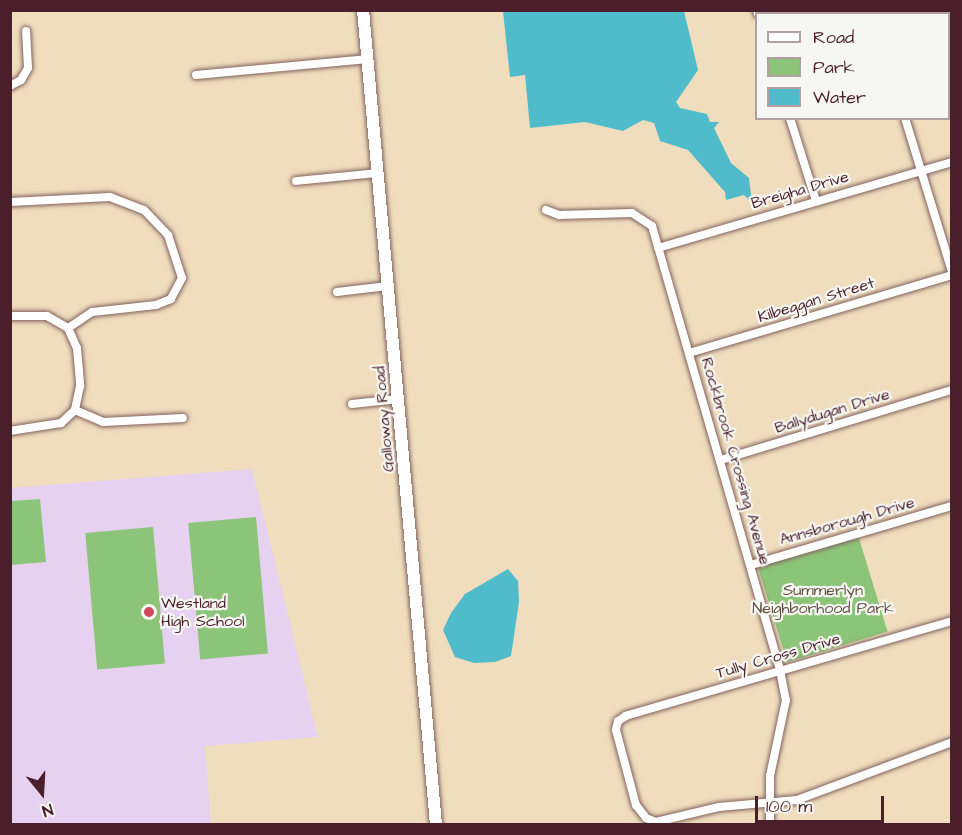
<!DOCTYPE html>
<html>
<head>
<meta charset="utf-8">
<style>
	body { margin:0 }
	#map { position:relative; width:962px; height:835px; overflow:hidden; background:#efddbd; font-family:"Architects Daughter",sans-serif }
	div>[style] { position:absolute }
	.built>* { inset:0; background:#e6d2f0 }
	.green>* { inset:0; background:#8cc579; transform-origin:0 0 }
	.water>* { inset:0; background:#50bccb }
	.roads { filter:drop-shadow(0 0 2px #84625e) drop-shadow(0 0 2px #84625e) }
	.street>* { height:8px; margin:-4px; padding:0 4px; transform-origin:4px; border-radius:4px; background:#fff }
	.secondary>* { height:12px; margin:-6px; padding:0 6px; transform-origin:6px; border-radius:6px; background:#fff }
	.dots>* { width:16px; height:16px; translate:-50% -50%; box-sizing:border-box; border:3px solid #f6f6f2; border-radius:50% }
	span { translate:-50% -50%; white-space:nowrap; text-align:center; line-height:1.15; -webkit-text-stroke:4.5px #f6f6f2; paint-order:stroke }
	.street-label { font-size:16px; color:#4a1f2b }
	.park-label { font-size:16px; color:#5e5142 }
	.poi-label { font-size:16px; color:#4a1f2b }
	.left { translate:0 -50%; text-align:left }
	.frame { position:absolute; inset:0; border:12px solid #4a1f2b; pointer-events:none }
	.legend { position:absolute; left:755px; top:12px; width:195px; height:108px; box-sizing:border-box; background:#f6f6f2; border:2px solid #b1a0a2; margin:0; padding:8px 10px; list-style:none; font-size:18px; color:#4a1f2b }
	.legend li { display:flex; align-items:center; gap:12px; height:30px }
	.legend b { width:30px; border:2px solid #b1a0a2 }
	.north { position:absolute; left:12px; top:763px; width:60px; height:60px; -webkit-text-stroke:4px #f6f6f2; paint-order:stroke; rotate:162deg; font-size:16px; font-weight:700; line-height:24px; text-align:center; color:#4a1f2b }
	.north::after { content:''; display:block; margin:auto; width:21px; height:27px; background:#4a1f2b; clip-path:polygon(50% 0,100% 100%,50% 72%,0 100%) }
	.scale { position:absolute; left:755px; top:796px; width:129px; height:27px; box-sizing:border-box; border:3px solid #4a1f2b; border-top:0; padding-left:8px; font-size:18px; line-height:21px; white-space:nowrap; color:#4a1f2b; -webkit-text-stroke:4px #f6f6f2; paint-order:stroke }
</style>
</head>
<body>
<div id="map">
	<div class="built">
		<div style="clip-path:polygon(252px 469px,318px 737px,205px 746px,211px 824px,11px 824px,11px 488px)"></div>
	</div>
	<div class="green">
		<div style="clip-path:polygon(929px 11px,951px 11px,951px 84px,948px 14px)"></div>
		<div style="clip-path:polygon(40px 499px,46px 562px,11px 565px,11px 501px)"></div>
		<div style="left:256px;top:517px;width:137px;height:68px;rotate:85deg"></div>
		<div style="left:153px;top:527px;width:137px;height:68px;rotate:85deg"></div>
		<div style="left:858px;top:535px;width:101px;height:105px;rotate:73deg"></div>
	</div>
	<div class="water">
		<div style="clip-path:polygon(503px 11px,684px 11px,698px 70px,676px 102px,680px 108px,707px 114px,710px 122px,719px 122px,714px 128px,731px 163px,749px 178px,752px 203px,744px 195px,726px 200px,725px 192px,688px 150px,660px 141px,654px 123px,643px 120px,623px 131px,585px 122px,530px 128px,525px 75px,510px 77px)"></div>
		<div style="clip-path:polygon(508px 569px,518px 581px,519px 602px,511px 656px,495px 662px,474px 663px,455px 657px,443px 630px,451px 613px,465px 594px)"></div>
	</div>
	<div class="roads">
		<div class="street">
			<div style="left:757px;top:10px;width:4px;rotate:76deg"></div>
			<div style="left:872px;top:10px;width:4px;rotate:76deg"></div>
			<div style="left:196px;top:75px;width:173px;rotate:-5.3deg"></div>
			<div style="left:10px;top:86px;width:13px;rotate:-29deg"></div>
			<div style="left:21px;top:80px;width:14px;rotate:-60deg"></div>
			<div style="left:28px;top:68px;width:37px;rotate:-93deg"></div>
			<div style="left:790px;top:118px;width:87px;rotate:72.6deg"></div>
			<div style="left:905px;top:118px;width:161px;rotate:73deg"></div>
			<div style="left:296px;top:181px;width:82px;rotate:-5.6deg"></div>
			<div style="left:10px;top:202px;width:100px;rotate:-2.9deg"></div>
			<div style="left:110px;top:197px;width:36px;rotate:21deg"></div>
			<div style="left:144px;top:210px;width:35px;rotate:46deg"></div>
			<div style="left:168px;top:235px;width:45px;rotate:72deg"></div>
			<div style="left:182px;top:278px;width:24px;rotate:118deg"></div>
			<div style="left:171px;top:299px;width:16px;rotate:158deg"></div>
			<div style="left:156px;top:305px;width:64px;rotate:173.8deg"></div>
			<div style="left:92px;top:312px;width:29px;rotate:146deg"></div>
			<div style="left:546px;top:210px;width:14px;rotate:21deg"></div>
			<div style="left:559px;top:215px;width:73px;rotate:-1.6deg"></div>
			<div style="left:632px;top:213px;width:24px;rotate:33deg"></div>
			<div style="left:652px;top:226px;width:462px;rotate:73.9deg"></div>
			<div style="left:780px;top:670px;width:31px;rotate:79deg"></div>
			<div style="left:786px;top:700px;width:78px;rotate:101.9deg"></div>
			<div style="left:770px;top:776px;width:48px;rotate:90deg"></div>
			<div style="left:658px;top:248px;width:306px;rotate:-16.3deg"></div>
			<div style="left:337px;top:292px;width:51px;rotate:-6.7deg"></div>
			<div style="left:10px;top:316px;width:37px"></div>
			<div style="left:47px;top:316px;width:24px;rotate:30deg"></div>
			<div style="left:68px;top:328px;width:22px;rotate:66deg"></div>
			<div style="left:77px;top:348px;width:38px;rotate:85deg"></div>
			<div style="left:80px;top:386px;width:25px;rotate:102deg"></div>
			<div style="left:75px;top:410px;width:19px;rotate:137deg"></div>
			<div style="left:61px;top:423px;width:52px;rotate:171.1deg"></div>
			<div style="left:689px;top:353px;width:274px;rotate:-16.5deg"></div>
			<div style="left:352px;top:404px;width:47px;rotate:-6.1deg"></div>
			<div style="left:75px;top:410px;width:30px;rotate:23deg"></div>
			<div style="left:103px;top:422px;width:80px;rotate:-2.9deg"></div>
			<div style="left:721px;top:460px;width:241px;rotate:-16.9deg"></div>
			<div style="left:751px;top:565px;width:209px;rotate:-16.4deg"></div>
			<div style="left:952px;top:621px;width:340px;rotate:163.8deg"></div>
			<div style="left:626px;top:716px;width:9px;rotate:148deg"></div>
			<div style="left:618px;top:721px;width:9px;rotate:103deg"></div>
			<div style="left:616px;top:730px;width:78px;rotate:75.1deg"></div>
			<div style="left:636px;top:805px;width:16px;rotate:52deg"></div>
			<div style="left:646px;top:818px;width:11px;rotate:22deg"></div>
			<div style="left:656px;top:822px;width:65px;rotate:-13.4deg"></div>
			<div style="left:719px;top:807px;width:78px;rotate:-5.1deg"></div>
			<div style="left:797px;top:800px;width:165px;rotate:-20.5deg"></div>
		</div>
		<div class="secondary">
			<div style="left:363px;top:10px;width:817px;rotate:84.88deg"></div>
		</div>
	</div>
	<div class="dots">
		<div style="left:149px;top:612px;background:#d1495b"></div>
	</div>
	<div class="street-label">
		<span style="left:800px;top:190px;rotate:-16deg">Breigha Drive</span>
		<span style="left:816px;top:300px;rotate:-17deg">Kilbeggan Street</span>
		<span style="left:832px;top:411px;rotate:-17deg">Ballydugan Drive</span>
		<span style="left:384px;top:419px;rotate:-95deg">Galloway Road</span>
		<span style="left:736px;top:461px;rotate:74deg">Rockbrook Crossing Avenue</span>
		<span style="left:847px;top:521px;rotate:-16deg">Annsborough Drive</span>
		<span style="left:778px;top:656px;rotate:-16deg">Tully Cross Drive</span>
	</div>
	<div class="park-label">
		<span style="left:823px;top:599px">Summerlyn<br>Neighborhood Park</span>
	</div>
	<div class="poi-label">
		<span class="left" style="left:161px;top:612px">Westland<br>High School</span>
	</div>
	<div class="frame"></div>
	<ul class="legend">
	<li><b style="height:8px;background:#fff"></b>Road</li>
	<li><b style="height:16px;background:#8cc579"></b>Park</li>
	<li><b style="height:16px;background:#50bccb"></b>Water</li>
	</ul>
	<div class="north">N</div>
	<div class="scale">100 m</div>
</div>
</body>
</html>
